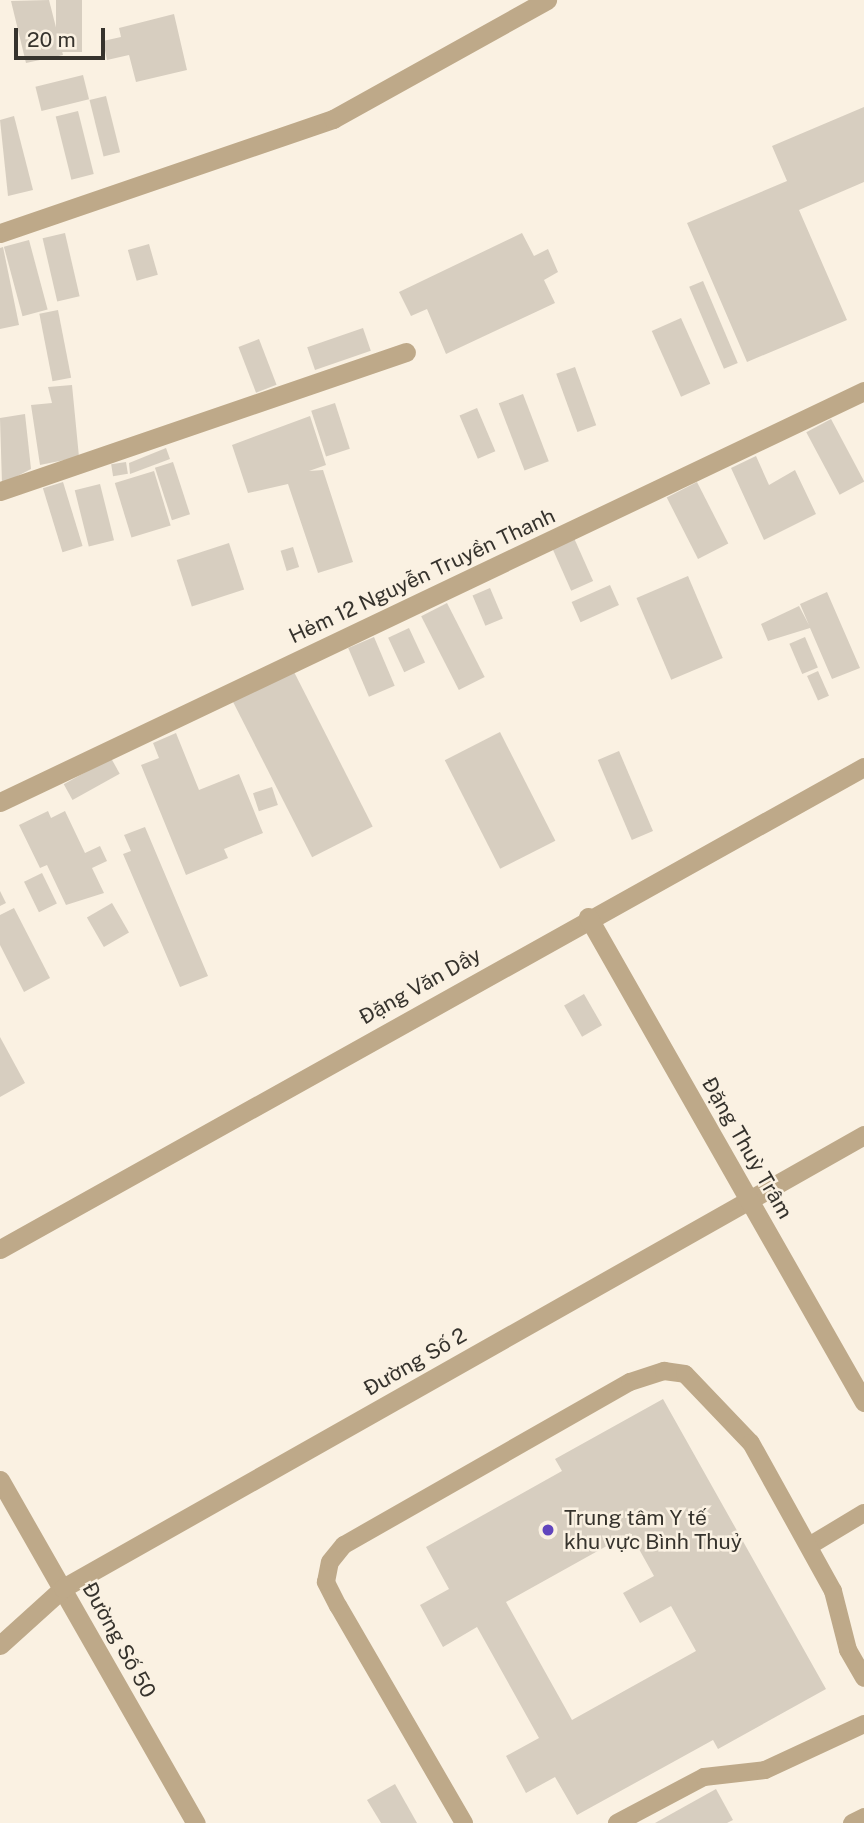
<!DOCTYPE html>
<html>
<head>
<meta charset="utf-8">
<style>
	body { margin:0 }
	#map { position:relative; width:864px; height:1823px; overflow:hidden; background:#faf1e2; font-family:"Public Sans",sans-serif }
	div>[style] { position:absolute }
	.building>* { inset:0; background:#d7cec0; transform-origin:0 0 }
	.service>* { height:18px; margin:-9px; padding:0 9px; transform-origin:9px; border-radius:9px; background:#bea989 }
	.minor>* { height:19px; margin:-9.5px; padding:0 9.5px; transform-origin:9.5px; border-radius:9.5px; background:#bea989 }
	.tertiary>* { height:19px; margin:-9.5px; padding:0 9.5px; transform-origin:9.5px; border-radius:9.5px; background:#bea989 }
	.dots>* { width:19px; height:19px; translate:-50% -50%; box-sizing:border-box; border:4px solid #faf1e2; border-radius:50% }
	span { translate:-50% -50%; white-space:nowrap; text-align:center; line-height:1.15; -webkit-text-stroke:5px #faf1e2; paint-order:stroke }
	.street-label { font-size:21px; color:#36332d }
	.poi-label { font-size:21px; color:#36332d }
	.left { translate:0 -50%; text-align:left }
	.scale { position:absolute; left:14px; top:28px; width:91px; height:32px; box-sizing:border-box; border:4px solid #36332d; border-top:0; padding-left:9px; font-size:21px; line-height:24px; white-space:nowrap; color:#36332d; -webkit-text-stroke:5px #faf1e2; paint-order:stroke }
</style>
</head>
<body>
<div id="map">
	<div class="building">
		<div style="clip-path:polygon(49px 0,63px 55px,26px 63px,11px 1px)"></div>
		<div style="left:56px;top:0;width:26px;height:52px"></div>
		<div style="clip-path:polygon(174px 14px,187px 70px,136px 82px,129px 55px,107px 60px,103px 41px,121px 37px,119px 28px)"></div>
		<div style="left:83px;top:75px;width:25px;height:49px;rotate:76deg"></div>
		<div style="left:106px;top:96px;width:58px;height:17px;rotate:76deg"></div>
		<div style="clip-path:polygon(864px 107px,864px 182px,799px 210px,847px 320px,747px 362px,687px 223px,787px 181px,772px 146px)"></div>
		<div style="left:78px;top:111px;width:65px;height:23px;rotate:76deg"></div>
		<div style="clip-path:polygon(14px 116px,33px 190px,8px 196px,0 120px)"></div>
		<div style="left:65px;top:233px;width:65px;height:23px;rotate:77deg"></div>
		<div style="clip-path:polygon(522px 233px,534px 256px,548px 249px,558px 272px,544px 280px,555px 303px,446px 354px,427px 309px,411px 316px,399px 292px)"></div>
		<div style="left:29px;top:240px;width:72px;height:26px;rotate:75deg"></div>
		<div style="left:149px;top:244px;width:32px;height:22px;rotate:74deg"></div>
		<div style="clip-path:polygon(3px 247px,19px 325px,0 329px,0 248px)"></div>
		<div style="left:703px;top:281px;width:89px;height:15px;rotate:67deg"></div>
		<div style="left:58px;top:310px;width:69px;height:19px;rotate:79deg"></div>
		<div style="left:681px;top:318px;width:72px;height:32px;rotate:66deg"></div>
		<div style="left:363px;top:328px;width:24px;height:59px;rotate:71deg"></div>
		<div style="left:259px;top:339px;width:49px;height:22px;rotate:69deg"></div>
		<div style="left:575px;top:367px;width:62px;height:20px;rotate:70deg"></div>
		<div style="clip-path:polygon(72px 385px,79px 457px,40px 465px,31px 405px,52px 403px,48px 387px)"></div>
		<div style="left:523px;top:394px;width:72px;height:26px;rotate:69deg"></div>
		<div style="left:335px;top:403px;width:48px;height:25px;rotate:72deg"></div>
		<div style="left:477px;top:408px;width:47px;height:19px;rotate:67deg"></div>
		<div style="clip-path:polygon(25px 414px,31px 469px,2px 484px,0 418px)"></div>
		<div style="clip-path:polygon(310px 416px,326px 465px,309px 471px,323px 470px,353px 562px,318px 573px,288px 484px,248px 493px,232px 445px)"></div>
		<div style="left:831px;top:419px;width:71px;height:28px;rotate:62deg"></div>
		<div style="clip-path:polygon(166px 448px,170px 459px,130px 474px,129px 463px)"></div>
		<div style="clip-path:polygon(756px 456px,769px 485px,795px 470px,816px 514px,764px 540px,731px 468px)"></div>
		<div style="left:126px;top:462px;width:12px;height:15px;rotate:81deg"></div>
		<div style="left:173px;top:462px;width:55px;height:19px;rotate:72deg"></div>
		<div style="left:154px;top:471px;width:57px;height:41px;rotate:73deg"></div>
		<div style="left:63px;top:482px;width:67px;height:21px;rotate:73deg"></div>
		<div style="left:697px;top:482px;width:69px;height:34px;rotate:63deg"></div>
		<div style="left:100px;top:484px;width:58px;height:26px;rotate:76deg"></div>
		<div style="left:574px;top:538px;width:47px;height:24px;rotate:66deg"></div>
		<div style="left:229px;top:543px;width:49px;height:55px;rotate:72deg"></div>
		<div style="left:293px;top:547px;width:21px;height:13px;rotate:73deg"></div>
		<div style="left:688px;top:576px;width:89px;height:56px;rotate:67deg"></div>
		<div style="left:610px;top:585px;width:22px;height:42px;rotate:66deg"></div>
		<div style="left:490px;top:588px;width:33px;height:19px;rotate:67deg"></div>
		<div style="clip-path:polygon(827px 592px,860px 668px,832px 679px,810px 628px,768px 641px,761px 624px,799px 606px,809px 625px,800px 604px)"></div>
		<div style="left:447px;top:603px;width:83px;height:29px;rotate:63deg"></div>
		<div style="left:409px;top:628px;width:38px;height:23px;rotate:65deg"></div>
		<div style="left:374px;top:637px;width:53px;height:28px;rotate:67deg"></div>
		<div style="left:805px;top:637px;width:33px;height:17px;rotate:67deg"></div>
		<div style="left:291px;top:666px;width:180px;height:68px;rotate:63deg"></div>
		<div style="left:818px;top:671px;width:27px;height:12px;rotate:66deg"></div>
		<div style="left:500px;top:732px;width:122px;height:62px;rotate:63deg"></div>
		<div style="clip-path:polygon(176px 733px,199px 790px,239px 774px,263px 833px,224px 849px,228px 858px,186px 875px,141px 765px,159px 758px,153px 743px)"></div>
		<div style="left:619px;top:751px;width:87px;height:23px;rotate:67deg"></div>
		<div style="left:111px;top:758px;width:18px;height:54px;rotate:61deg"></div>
		<div style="left:272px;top:787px;width:19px;height:20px;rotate:72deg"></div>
		<div style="clip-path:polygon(48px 811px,51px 818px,65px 811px,85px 853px,100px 846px,107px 861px,92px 868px,104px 893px,66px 905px,47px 865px,40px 868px,19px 825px)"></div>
		<div style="clip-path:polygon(145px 827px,208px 976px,180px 987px,123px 854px,131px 851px,124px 835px)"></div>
		<div style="left:42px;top:873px;width:34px;height:20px;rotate:64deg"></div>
		<div style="clip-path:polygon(0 891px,6px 903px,0 906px)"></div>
		<div style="left:112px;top:903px;width:34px;height:29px;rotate:60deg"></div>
		<div style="clip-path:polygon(14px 908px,50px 978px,24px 992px,0 945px,0 915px)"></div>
		<div style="left:584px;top:994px;width:36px;height:23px;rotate:60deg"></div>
		<div style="clip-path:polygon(0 1037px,25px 1083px,0 1097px)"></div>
		<div style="clip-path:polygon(evenodd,663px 1399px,826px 1689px,718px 1749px,713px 1740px,577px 1815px,555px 1777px,526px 1793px,506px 1756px,539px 1738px,477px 1627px,443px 1647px,420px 1605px,449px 1589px,426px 1547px,562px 1471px,555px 1459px,663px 1399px,630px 1533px,654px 1576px,623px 1593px,640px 1623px,671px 1606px,696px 1651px,572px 1720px,506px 1602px,630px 1533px)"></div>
		<div style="clip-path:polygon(395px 1784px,417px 1823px,381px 1823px,367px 1800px)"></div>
		<div style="clip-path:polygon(716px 1789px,733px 1820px,727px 1823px,655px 1823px)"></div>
	</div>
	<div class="service">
		<div style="left:809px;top:1546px;width:64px;rotate:-31deg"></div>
		<div style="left:464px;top:1823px;width:251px;rotate:-120.1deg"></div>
		<div style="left:338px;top:1606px;width:27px;rotate:-117deg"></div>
		<div style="left:326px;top:1582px;width:20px;rotate:-79deg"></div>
		<div style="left:330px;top:1562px;width:22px;rotate:-51deg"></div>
		<div style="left:344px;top:1545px;width:329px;rotate:-29.7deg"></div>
		<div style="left:630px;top:1382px;width:36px;rotate:-18deg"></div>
		<div style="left:664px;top:1371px;width:21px;rotate:8deg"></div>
		<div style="left:685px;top:1374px;width:95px;rotate:46.3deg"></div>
		<div style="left:751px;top:1443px;width:169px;rotate:61deg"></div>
		<div style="left:833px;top:1591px;width:61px;rotate:75.7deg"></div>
		<div style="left:848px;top:1650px;width:32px;rotate:60deg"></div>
		<div style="left:617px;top:1823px;width:98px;rotate:-27.9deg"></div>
		<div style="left:704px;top:1777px;width:61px;rotate:-6.5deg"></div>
		<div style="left:765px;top:1770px;width:109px;rotate:-24.9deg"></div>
	</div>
	<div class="minor">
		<div style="left:0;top:233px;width:352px;rotate:-18.9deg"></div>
		<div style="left:333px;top:119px;width:245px;rotate:-29.1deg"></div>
		<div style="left:0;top:491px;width:429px;rotate:-18.9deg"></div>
		<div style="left:0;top:802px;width:957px;rotate:-25.44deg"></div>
		<div style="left:0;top:1249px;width:989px;rotate:-29.16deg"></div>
		<div style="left:0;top:1480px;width:395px;rotate:60.3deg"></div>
		<div style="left:0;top:1645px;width:85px;rotate:-42.1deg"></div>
		<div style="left:63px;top:1588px;width:920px;rotate:-29.49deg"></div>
		<div style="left:852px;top:1823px;width:13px;rotate:-27deg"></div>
	</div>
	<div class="tertiary">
		<div style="left:588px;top:917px;width:558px;rotate:60.36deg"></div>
	</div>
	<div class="dots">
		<div style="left:548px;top:1530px;background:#6145bd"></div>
	</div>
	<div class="street-label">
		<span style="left:422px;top:576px;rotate:-25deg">Hẻm 12 Nguyễn Truyền Thanh</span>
		<span style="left:420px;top:986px;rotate:-29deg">Đặng Văn Dầy</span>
		<span style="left:747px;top:1148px;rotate:60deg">Đặng Thuỳ Trâm</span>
		<span style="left:415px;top:1362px;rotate:-30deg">Đường Số 2</span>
		<span style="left:119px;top:1640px;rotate:61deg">Đường Số 50</span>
	</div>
	<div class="poi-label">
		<span class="left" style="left:564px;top:1530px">Trung tâm Y tế<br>khu vực Bình Thuỷ</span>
	</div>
	<div class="scale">20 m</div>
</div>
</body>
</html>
